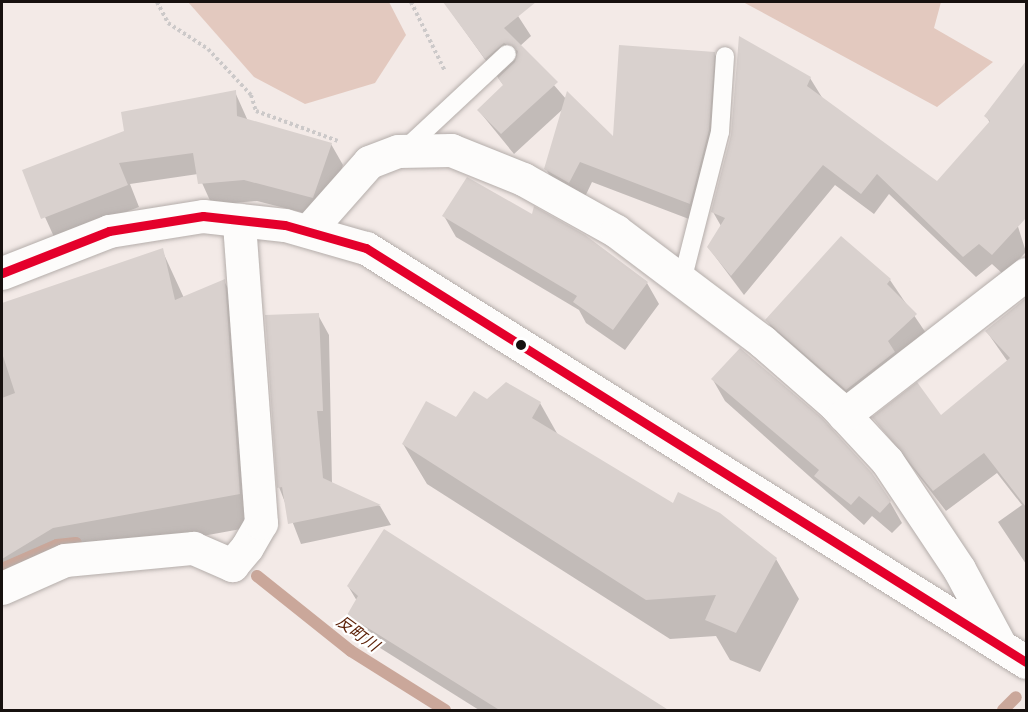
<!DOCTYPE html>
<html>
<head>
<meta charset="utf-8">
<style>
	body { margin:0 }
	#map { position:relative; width:1028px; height:712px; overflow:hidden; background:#f3eae7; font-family:"Archivo Narrow","Noto Sans JP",sans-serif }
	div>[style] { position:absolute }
	.green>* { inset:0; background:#e3c9bf }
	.shadow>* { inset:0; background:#0003 }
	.stream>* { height:12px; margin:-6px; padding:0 6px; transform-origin:6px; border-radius:6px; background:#caa79a }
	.building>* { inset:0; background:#d9d1ce }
	.path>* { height:4px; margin-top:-2px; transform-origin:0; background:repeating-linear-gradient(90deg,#ccc9c9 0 3px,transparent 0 6px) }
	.roads { filter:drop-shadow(0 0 2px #b4adaa) drop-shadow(0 0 2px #b4adaa) }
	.service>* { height:18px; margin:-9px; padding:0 9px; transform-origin:9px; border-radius:9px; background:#fdfcfb }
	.minor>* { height:33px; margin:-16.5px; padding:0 16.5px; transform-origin:16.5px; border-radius:16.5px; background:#fdfcfb }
	.tertiary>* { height:33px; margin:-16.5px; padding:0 16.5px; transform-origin:16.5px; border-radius:16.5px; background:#fdfcfb }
	.bus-1>* { height:9px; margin:-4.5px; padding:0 4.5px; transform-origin:4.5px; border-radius:4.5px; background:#e4002b }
	.dots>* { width:16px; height:16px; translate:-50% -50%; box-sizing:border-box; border:3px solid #fff; border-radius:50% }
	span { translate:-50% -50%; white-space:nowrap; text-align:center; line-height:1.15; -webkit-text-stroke:4.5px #fff; paint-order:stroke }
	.water-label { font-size:16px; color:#5d2209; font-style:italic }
	.frame { position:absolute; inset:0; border:3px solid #17110f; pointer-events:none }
</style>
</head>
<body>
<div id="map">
	<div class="green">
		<div style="clip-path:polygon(188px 2px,389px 2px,406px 35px,375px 83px,305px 104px,254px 77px)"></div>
		<div style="clip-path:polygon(743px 2px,941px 2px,934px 28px,993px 62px,937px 107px)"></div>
	</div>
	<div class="shadow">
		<div style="clip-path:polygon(444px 2px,509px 2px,531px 36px,520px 46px,566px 99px,614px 139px,714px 53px,726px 74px,702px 224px,592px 182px,582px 203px,558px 190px,546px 169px,563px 109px,514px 154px,479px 111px,504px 86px)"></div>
		<div style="clip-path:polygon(810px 78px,823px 99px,938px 183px,990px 123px,986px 116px,1010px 85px,1026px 100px,1026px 199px,1014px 214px,1026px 252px,1004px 275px,992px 264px,976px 277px,889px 194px,874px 214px,835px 185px,744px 295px,708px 247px,721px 226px,713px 212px)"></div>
		<div style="clip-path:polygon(235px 92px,248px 121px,331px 144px,343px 165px,324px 218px,257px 201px,212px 205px,198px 174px,130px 184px,139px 207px,55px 239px,24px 171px)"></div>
		<div style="clip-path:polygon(444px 216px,647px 283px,659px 304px,625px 350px,586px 323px,579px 310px,456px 237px)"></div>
		<div style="clip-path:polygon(841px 238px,890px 280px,928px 336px,859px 410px,779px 341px,767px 320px)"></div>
		<div style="clip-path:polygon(162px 250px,184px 298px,224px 281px,242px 313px,257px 526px,71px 560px,2px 599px,2px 304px)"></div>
		<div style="clip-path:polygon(1021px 305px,1026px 312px,1026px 564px,998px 522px,1022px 505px,997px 473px,946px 511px,874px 418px,941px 417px,1008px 362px,987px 332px)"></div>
		<div style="clip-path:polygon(318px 315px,329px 335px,332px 484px,380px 506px,391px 525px,301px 544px,279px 487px)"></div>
		<div style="clip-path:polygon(713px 380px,890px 502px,902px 523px,892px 533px,872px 516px,864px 525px,725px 401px)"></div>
		<div style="clip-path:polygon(488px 401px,540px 403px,558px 435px,673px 506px,776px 559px,799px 599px,760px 672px,730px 660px,716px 636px,670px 639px,427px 484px,403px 444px)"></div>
		<div style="clip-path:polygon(348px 586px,668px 710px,479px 710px,361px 636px,349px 615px,357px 601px)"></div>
	</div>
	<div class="stream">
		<div style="left:2px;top:569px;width:60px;rotate:-23.6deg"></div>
		<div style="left:57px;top:545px;width:19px;rotate:-6deg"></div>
		<div style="left:257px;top:576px;width:120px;rotate:38.6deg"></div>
		<div style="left:351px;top:651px;width:111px;rotate:32.1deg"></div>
		<div style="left:1003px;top:710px;width:18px;rotate:-45deg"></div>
	</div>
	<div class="building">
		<div style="clip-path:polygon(443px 2px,536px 2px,504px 28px,558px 82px,501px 134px,477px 110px,503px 85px,498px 78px,515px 62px,518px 51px,504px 43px,485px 59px)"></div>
		<div style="clip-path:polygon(739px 36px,811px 77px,807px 86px,937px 181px,990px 121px,984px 116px,1026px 61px,1026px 218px,992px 255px,979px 244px,963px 257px,877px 174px,861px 194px,823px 165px,731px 276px,707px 247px,725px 218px,711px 212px,731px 135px)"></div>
		<div style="clip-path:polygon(619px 45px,715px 52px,709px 130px,690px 204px,580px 162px,569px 183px,544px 169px,567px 91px,613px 136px)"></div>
		<div style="clip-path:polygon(236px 90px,237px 116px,332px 143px,313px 198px,244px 180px,198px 184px,193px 153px,119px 163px,128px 185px,41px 219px,22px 170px,124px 131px,121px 112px)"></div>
		<div style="clip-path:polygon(467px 177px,532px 214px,534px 206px,585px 235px,648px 282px,613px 330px,573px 302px,577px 296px,442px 216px)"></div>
		<div style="clip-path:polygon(841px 236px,891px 279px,887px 284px,917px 314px,888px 341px,895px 352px,846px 390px,765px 320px)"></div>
		<div style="clip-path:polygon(163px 248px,175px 300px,225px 279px,240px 494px,53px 528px,2px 559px,2px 398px,15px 393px,2px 353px,2px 303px)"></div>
		<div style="clip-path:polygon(1026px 298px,1026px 507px,984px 453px,933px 491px,872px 417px,917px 382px,941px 415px,1010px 358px,985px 331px)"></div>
		<div style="clip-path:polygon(319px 313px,323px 411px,317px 411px,323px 478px,381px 505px,288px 524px,282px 487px,277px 488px,265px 315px)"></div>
		<div style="clip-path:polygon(740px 348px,822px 418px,872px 473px,891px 501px,880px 513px,859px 496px,851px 505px,814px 476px,819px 470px,711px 379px)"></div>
		<div style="clip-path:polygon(506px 382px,541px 402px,532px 418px,673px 503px,678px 492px,720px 513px,777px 558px,736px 633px,705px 620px,716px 595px,646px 600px,402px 444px,426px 401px,456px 417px,474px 391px,487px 399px)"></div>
		<div style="clip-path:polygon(384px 529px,670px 711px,501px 711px,347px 615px,358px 596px,347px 586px)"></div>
	</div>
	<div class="path">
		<div style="left:157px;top:2px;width:24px;rotate:62deg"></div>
		<div style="left:168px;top:23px;width:48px;rotate:33deg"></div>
		<div style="left:208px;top:49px;width:63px;rotate:46.9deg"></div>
		<div style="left:251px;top:95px;width:17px;rotate:73deg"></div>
		<div style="left:256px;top:111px;width:87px;rotate:20.1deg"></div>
		<div style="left:411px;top:2px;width:77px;rotate:63.8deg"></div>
	</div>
	<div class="roads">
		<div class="service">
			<div style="left:403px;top:151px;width:142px;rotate:-43deg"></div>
			<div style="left:682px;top:281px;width:154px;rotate:-75.7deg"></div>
			<div style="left:720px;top:132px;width:76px;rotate:-86.2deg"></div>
		</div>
		<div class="minor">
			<div style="left:308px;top:231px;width:92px;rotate:-48.5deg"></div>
			<div style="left:369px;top:162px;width:31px;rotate:-21deg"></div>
			<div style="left:398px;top:151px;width:53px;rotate:-1.1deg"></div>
			<div style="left:451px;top:150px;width:78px;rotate:21.9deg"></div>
			<div style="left:523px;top:179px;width:107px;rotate:29.2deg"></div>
			<div style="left:616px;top:231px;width:183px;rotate:37deg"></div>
			<div style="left:762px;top:341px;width:97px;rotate:41.2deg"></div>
			<div style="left:835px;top:405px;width:76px;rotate:47.1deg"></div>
			<div style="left:887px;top:461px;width:130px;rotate:56.3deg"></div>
			<div style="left:959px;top:569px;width:86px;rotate:61.7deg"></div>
			<div style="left:844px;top:415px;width:230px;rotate:-37.8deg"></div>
			<div style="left:2px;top:588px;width:69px;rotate:-24deg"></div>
			<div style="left:65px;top:560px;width:129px;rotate:-5.4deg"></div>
			<div style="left:193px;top:548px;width:43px;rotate:23.6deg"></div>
			<div style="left:232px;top:565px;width:23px;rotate:-50deg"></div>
			<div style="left:247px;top:547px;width:28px;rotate:-60deg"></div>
			<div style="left:261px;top:523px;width:304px;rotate:-94.2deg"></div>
		</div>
		<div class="tertiary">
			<div style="left:2px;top:273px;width:115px;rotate:-21.4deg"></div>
			<div style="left:109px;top:231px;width:95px;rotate:-9.1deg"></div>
			<div style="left:203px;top:216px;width:82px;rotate:6.3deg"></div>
			<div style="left:285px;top:225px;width:84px;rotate:15.9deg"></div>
			<div style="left:366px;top:248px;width:779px;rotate:32.1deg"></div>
		</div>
	</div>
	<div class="bus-1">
		<div style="left:2px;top:273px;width:115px;rotate:-21.4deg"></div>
		<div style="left:109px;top:231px;width:95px;rotate:-9.1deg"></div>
		<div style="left:203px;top:216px;width:82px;rotate:6.3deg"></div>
		<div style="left:285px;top:225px;width:84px;rotate:15.9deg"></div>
		<div style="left:366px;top:248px;width:779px;rotate:32.1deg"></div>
	</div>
	<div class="dots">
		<div style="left:521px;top:345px;background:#17110f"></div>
	</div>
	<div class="water-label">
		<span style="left:358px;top:633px;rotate:36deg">反町川</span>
	</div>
	<div class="frame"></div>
</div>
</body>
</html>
